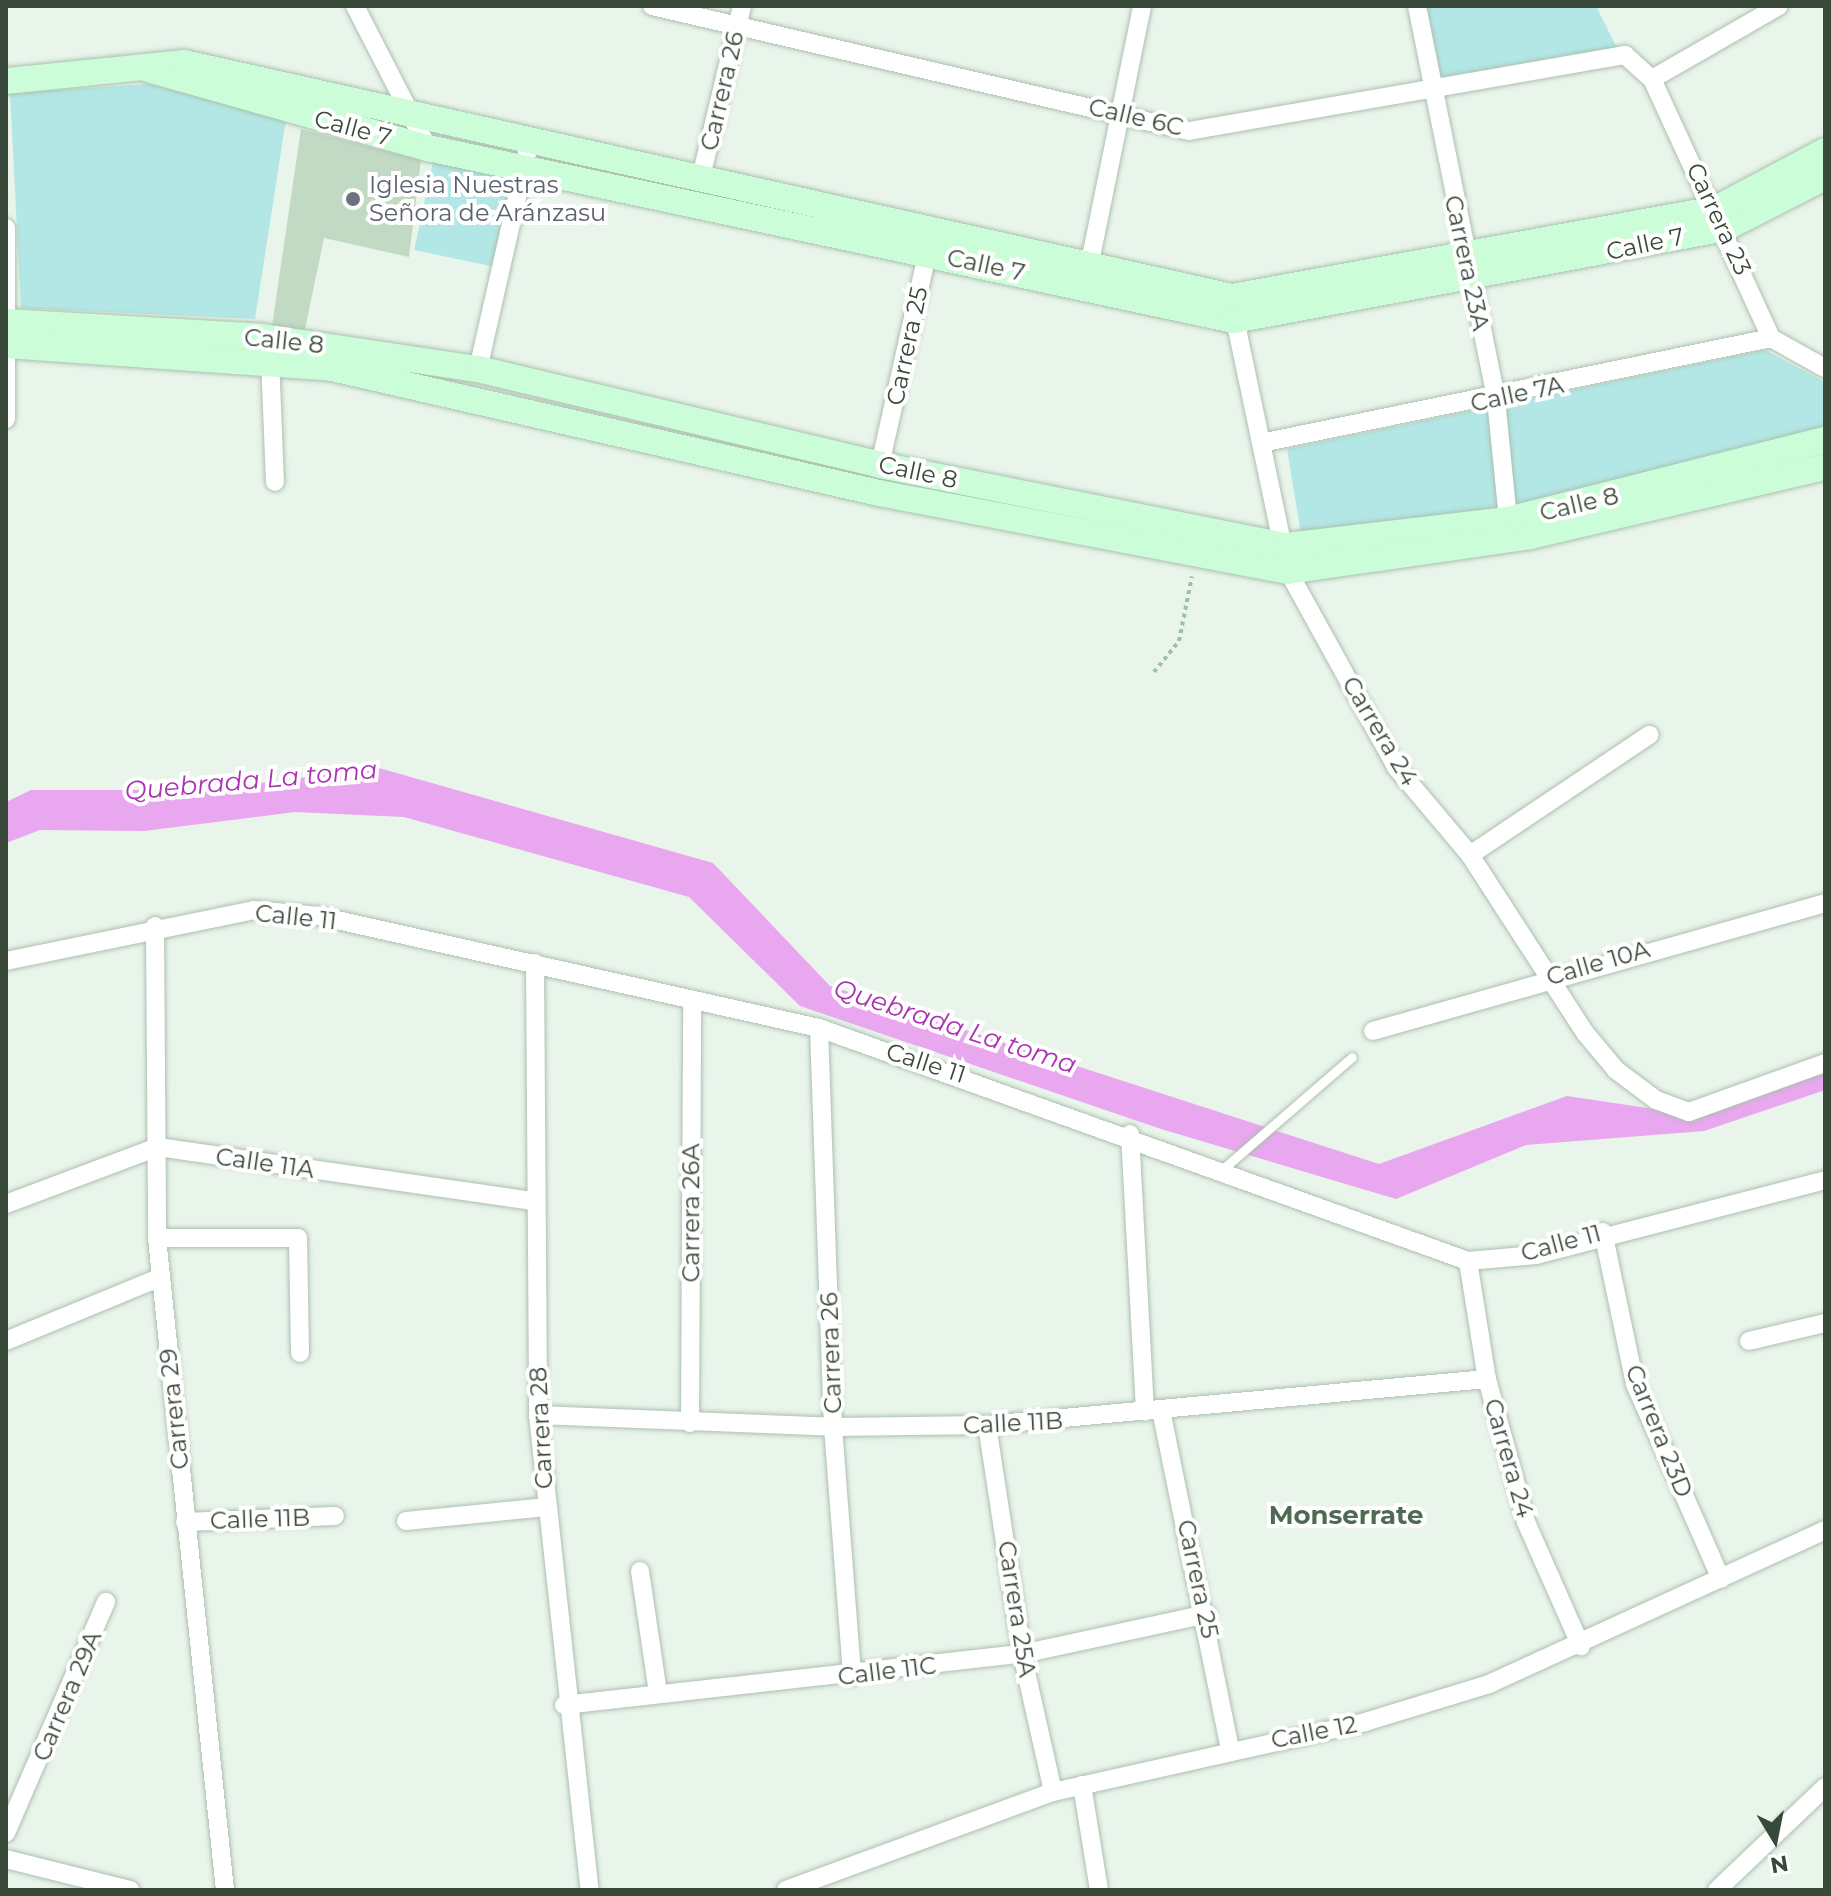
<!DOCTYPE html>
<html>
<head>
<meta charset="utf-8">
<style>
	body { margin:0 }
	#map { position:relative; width:1831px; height:1896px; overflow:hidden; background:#e9f4eb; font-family:Montserrat,sans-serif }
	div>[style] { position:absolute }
	.green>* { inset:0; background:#b3e7e5; transform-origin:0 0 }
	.water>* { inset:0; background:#e9a7ef }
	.building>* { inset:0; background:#c2d9c4 }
	.path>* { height:4px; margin-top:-2px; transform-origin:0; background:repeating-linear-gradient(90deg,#9dc1a3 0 4px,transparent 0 8px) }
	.roads { filter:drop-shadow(0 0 2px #acc0af) drop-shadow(0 0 2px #acc0af) }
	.lane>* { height:9px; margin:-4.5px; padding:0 4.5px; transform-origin:4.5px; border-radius:4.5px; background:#fff }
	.street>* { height:18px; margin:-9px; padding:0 9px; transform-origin:9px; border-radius:9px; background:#fff }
	.secondary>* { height:26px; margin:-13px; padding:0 13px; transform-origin:13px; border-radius:13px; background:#cafdd8 }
	.dots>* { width:22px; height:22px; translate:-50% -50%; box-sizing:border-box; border:4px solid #fff; border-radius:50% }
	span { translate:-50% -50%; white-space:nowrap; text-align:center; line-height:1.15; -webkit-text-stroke:8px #fff; paint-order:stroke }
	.street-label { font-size:24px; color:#384839 }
	.worship-label { font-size:24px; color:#5b616d }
	.left { translate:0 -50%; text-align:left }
	.water-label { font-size:26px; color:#a933b2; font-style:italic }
	.neighbourhood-label { font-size:26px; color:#4f6a52; font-weight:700 }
	.frame { position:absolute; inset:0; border:8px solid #384839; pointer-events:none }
	.north { position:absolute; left:1735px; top:1800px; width:80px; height:80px; -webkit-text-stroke:6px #fff; paint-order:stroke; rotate:170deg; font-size:22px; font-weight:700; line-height:32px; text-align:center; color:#384839 }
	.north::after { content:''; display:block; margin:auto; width:28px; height:36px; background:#384839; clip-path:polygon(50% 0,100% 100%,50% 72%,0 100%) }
</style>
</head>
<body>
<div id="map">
	<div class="green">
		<div style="clip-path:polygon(1422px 6px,1596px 6px,1618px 50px,1435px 84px)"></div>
		<div style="clip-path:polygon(149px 84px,286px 119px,255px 319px,21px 308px,10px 93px)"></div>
		<div style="left:434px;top:157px;width:85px;height:95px;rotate:12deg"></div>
		<div style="clip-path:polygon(1765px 350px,1825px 382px,1825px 429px,1753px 454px,1506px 506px,1301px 534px,1287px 449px)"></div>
	</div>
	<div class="water">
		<div style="clip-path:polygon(379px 768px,713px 863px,830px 986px,1379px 1164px,1567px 1096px,1701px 1116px,1825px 1071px,1825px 1090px,1704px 1131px,1526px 1145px,1396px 1199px,1161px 1129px,800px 1006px,689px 897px,404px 817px,295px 812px,144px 831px,40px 830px,6px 843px,6px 802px,31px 790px,205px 790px)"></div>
	</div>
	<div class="building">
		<div style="clip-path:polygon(301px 129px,421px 160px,409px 257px,324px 238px,304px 334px,272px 326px)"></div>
	</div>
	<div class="path">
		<div style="left:1154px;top:672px;width:40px;rotate:-51deg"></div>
		<div style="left:1179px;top:641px;width:66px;rotate:-78.7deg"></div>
	</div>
	<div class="roads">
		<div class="lane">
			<div style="left:1224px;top:1168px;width:169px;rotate:-40.9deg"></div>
		</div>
		<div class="street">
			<div style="left:355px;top:6px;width:160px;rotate:62.8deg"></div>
			<div style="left:652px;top:6px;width:551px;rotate:13.1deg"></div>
			<div style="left:1189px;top:131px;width:443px;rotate:-9.9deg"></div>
			<div style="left:1625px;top:55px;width:36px;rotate:42deg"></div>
			<div style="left:1652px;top:79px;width:285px;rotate:65.3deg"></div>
			<div style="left:1771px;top:338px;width:62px;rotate:29.1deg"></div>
			<div style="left:1417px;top:6px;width:401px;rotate:78.6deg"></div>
			<div style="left:1496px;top:399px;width:122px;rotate:84.3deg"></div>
			<div style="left:1652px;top:79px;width:146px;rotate:-29.9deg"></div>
			<div style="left:701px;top:177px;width:176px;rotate:-76.5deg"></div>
			<div style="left:6px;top:228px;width:191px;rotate:90deg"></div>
			<div style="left:1090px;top:262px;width:261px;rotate:-78.5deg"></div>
			<div style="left:1233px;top:310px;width:267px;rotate:78.1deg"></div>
			<div style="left:1288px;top:571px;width:224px;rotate:61.1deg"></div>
			<div style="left:1396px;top:767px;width:115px;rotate:49.9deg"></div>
			<div style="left:1470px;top:855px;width:213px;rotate:57.1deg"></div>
			<div style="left:1586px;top:1034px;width:47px;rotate:50.2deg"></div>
			<div style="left:1616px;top:1070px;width:50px;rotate:36.9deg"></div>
			<div style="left:1656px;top:1100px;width:35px;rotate:20deg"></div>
			<div style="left:1689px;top:1112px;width:145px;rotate:-19.8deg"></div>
			<div style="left:270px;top:358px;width:124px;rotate:87.7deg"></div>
			<div style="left:478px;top:369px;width:231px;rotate:-77.2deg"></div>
			<div style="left:1261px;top:443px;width:521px;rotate:-11.63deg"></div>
			<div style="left:880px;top:465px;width:225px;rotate:-77.4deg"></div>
			<div style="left:1470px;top:855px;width:216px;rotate:-33.8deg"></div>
			<div style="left:155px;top:926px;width:312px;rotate:89.6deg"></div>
			<div style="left:157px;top:1238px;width:656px;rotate:84.05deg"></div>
			<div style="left:6px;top:961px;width:253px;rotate:-11.6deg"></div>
			<div style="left:254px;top:910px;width:65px;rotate:5.3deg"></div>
			<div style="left:319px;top:916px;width:512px;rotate:12.63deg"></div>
			<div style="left:819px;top:1028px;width:690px;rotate:19.75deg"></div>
			<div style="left:1468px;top:1261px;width:68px;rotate:-5deg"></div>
			<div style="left:1536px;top:1255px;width:299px;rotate:-14.5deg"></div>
			<div style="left:535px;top:963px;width:452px;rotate:89.6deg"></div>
			<div style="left:538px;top:1415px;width:478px;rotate:83.8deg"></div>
			<div style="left:819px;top:1028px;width:399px;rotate:88deg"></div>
			<div style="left:833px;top:1427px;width:250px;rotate:85.6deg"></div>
			<div style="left:1373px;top:1031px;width:470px;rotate:-15.8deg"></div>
			<div style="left:1130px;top:1134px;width:278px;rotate:86.9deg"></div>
			<div style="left:6px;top:1204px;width:162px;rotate:-20.6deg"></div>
			<div style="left:158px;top:1147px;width:379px;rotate:8.2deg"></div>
			<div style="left:1603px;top:1232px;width:155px;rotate:78.1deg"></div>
			<div style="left:1635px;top:1384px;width:213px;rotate:66.2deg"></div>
			<div style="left:157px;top:1238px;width:141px"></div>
			<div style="left:298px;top:1238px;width:115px;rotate:89deg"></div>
			<div style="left:1468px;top:1261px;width:120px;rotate:80.9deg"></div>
			<div style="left:1487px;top:1379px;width:148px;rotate:74.7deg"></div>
			<div style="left:1526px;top:1522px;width:136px;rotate:66.1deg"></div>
			<div style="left:6px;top:1341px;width:168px;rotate:-22.4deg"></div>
			<div style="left:1749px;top:1341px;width:78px;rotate:-13.3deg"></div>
			<div style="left:1161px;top:1410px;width:346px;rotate:78.5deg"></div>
			<div style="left:538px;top:1415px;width:295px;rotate:2.3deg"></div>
			<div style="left:833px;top:1427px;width:154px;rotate:-0.7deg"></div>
			<div style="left:987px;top:1425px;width:502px;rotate:-5.26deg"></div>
			<div style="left:690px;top:1423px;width:421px;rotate:-89.7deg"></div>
			<div style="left:987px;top:1425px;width:232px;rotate:81.3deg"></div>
			<div style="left:1022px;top:1654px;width:141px;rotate:77.3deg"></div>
			<div style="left:406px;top:1521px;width:141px;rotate:-5.7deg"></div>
			<div style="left:185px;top:1522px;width:150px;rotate:-2.3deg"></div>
			<div style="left:640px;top:1571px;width:123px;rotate:81.6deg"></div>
			<div style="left:564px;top:1705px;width:461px;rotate:-6.4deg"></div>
			<div style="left:1022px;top:1654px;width:189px;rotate:-12.2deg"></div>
			<div style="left:1082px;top:1785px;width:106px;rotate:80.8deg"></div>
			<div style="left:6px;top:1833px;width:252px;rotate:-66.6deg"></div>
			<div style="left:6px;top:1859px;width:128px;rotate:14deg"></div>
			<div style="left:786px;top:1890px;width:284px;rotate:-20.2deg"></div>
			<div style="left:1053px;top:1792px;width:320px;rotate:-12.6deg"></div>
			<div style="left:1365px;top:1722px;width:130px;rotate:-17deg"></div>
			<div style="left:1489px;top:1684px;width:370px;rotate:-24.6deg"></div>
			<div style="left:1717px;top:1890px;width:149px;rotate:-43.6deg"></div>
		</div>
		<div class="secondary">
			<div style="left:148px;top:69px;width:291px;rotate:15.8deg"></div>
			<div style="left:428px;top:148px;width:824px;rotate:12.05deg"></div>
			<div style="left:1234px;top:320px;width:500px;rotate:-10.6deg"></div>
			<div style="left:1725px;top:228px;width:112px;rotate:-27deg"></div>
			<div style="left:6px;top:81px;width:179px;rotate:-5.8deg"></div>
			<div style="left:184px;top:63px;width:1074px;rotate:12.59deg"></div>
			<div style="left:1232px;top:297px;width:492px;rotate:-10.3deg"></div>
			<div style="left:1716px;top:209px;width:123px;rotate:-28deg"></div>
			<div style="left:6px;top:322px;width:257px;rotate:3.3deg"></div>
			<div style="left:263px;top:337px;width:217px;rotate:8.5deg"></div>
			<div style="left:478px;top:369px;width:413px;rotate:13.4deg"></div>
			<div style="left:880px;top:465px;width:414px;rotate:11.3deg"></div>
			<div style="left:1286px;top:546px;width:224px;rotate:-6.7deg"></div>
			<div style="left:1508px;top:520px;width:327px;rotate:-14.2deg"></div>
			<div style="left:6px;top:345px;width:327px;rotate:4deg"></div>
			<div style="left:332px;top:368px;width:561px;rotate:12.87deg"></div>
			<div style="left:879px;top:493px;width:416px;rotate:10.8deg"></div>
			<div style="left:1288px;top:571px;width:245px;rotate:-8.2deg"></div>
			<div style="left:1530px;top:536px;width:303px;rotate:-13.2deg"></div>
		</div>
	</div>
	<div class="dots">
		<div style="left:353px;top:199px;background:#6b7280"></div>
	</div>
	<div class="street-label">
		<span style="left:722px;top:91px;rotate:-77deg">Carrera 26</span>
		<span style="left:1136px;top:117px;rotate:13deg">Calle 6C</span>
		<span style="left:353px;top:128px;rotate:15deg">Calle 7</span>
		<span style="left:1719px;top:219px;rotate:65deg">Carrera 23</span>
		<span style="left:1645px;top:244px;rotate:-12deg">Calle 7</span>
		<span style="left:1467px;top:263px;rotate:78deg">Carrera 23A</span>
		<span style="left:986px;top:265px;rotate:12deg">Calle 7</span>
		<span style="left:284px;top:341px;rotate:6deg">Calle 8</span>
		<span style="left:907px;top:346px;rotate:-78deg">Carrera 25</span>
		<span style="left:1517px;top:394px;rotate:-12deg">Calle 7A</span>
		<span style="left:918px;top:472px;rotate:12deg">Calle 8</span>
		<span style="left:1579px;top:504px;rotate:-13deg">Calle 8</span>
		<span style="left:1380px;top:731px;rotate:59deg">Carrera 24</span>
		<span style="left:296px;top:917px;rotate:6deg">Calle 11</span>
		<span style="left:1598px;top:963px;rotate:-16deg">Calle 10A</span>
		<span style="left:926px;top:1063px;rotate:18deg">Calle 11</span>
		<span style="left:265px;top:1163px;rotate:8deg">Calle 11A</span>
		<span style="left:691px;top:1213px;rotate:-90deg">Carrera 26A</span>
		<span style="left:1561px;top:1243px;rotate:-15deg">Calle 11</span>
		<span style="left:831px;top:1353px;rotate:-92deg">Carrera 26</span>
		<span style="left:174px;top:1409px;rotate:-96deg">Carrera 29</span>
		<span style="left:1013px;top:1423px;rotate:-3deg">Calle 11B</span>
		<span style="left:541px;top:1428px;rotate:-93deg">Carrera 28</span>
		<span style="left:1659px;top:1431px;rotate:68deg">Carrera 23D</span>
		<span style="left:1509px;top:1458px;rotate:74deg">Carrera 24</span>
		<span style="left:260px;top:1519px;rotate:-2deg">Calle 11B</span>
		<span style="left:1198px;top:1579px;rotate:78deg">Carrera 25</span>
		<span style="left:1017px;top:1609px;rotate:81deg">Carrera 25A</span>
		<span style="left:887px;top:1671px;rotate:-7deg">Calle 11C</span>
		<span style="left:67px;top:1696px;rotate:-67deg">Carrera 29A</span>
		<span style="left:1314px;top:1732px;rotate:-11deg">Calle 12</span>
	</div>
	<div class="worship-label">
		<span class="left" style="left:369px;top:199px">Iglesia Nuestras<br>Señora de Aránzasu</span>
	</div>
	<div class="water-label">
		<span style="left:251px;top:781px;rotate:-5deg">Quebrada La toma</span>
		<span style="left:955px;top:1027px;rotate:18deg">Quebrada La toma</span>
	</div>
	<div class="neighbourhood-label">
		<span style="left:1346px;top:1516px">Monserrate</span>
	</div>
	<div class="frame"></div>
	<div class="north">N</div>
</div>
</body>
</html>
